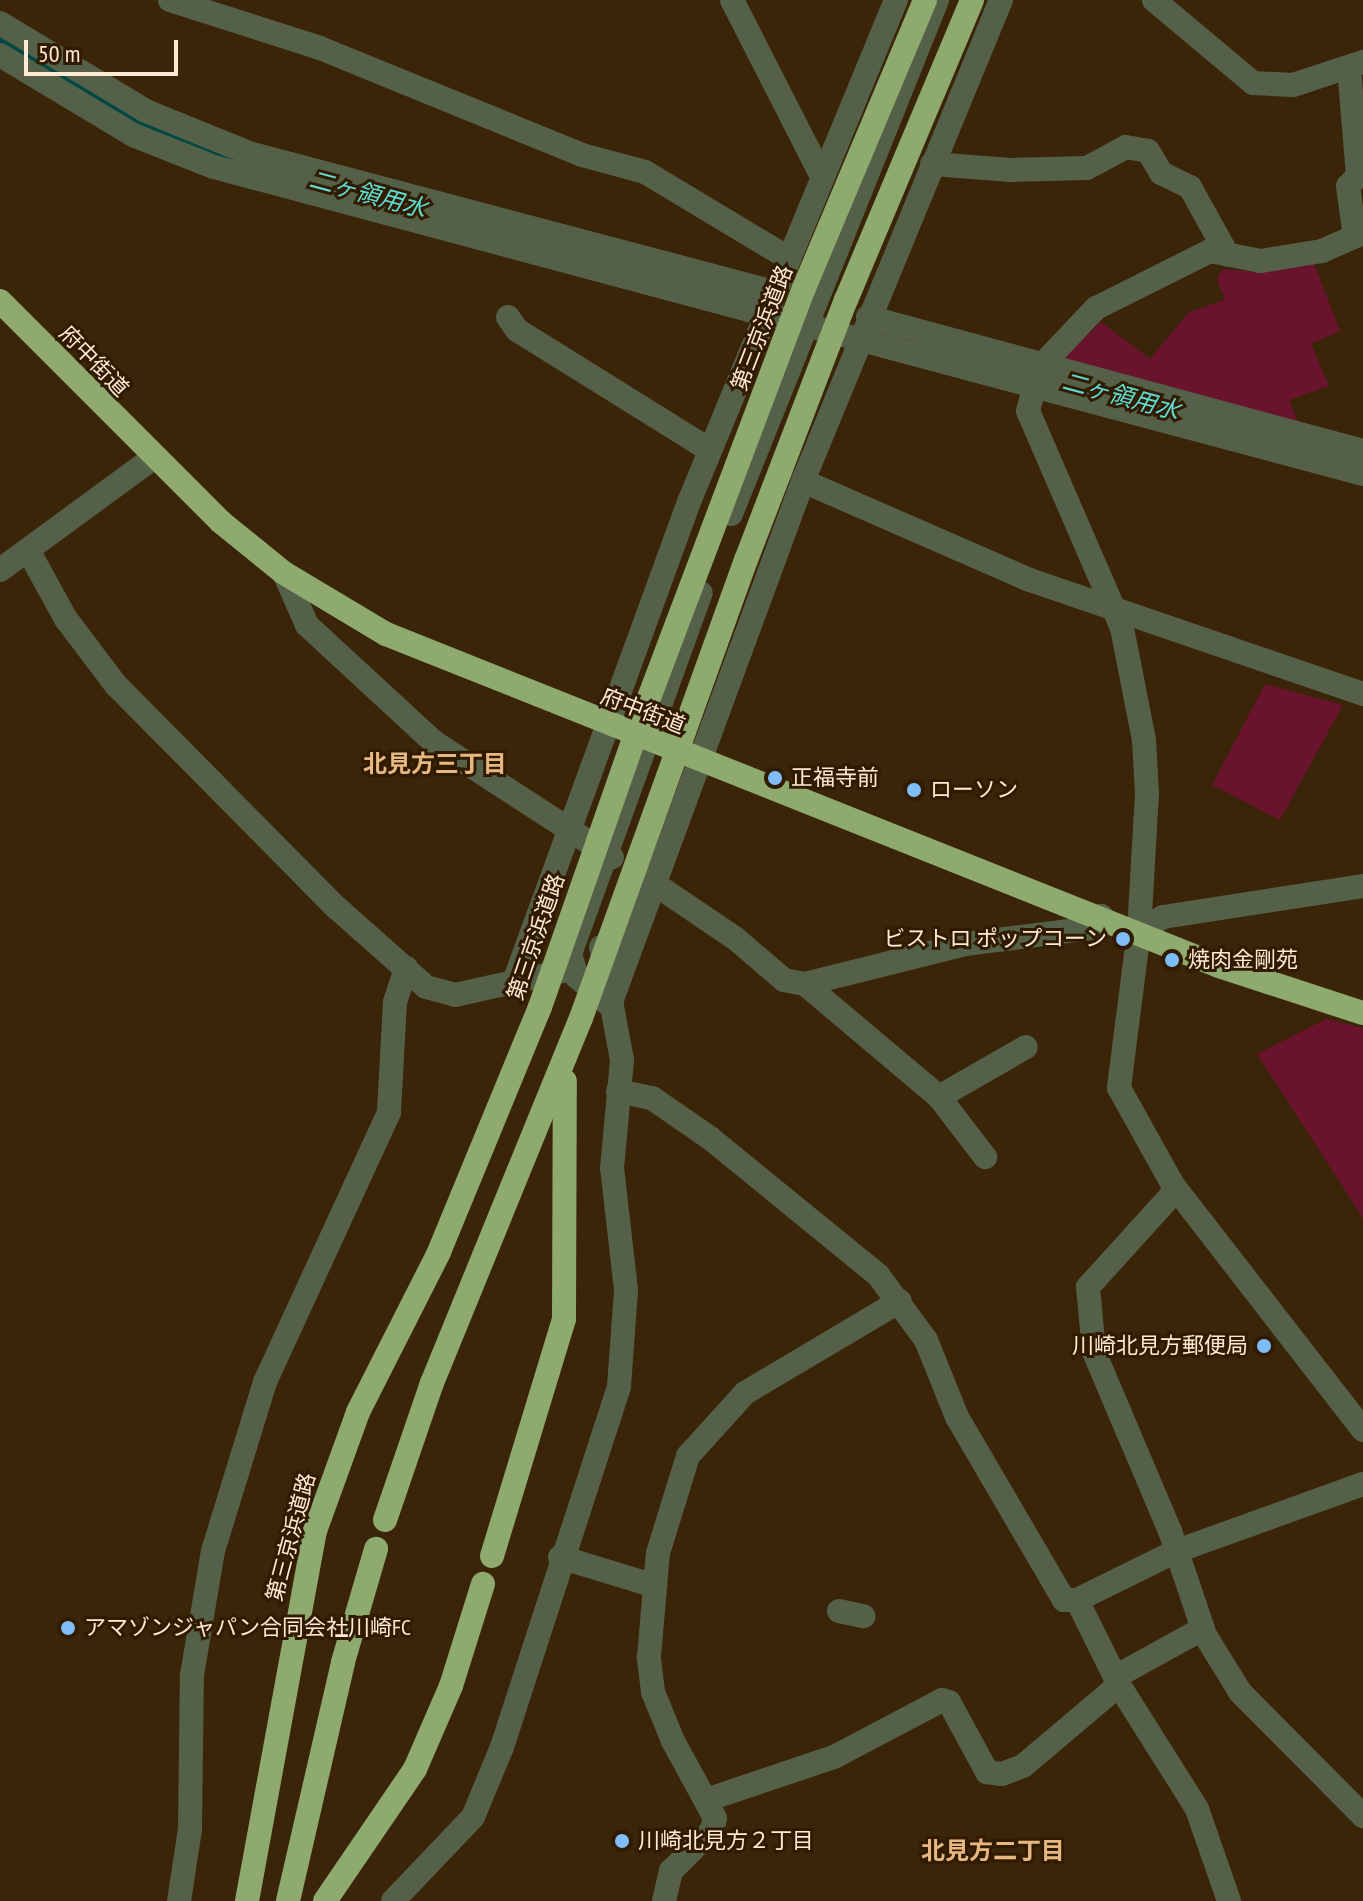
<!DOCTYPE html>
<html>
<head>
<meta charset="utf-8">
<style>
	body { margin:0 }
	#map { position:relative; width:1363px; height:1901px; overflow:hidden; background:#3b2508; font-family:"PT Sans Narrow","Noto Sans JP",sans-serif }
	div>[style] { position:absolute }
	.green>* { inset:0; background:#69132d }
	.river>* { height:36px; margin:-18px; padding:0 18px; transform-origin:18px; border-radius:18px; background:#004844 }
	.minor>* { height:24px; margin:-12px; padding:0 12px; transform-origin:12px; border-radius:12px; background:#556048 }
	.highway>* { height:24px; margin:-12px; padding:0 12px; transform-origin:12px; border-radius:12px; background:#8eaa6f }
	.highway-bridge>* { height:24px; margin:-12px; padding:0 12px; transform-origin:12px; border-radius:12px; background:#8eaa6f }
	.dots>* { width:22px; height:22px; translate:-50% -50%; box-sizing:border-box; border:4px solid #311b00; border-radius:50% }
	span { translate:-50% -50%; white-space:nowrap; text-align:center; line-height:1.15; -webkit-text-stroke:6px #311b00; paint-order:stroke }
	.street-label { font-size:22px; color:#fde9d4 }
	.poi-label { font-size:22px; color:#fde9d4 }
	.left { translate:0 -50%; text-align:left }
	.right { translate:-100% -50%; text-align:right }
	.water-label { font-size:24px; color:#5edcd3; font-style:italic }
	.neighbourhood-label { font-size:24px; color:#e7b782; font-weight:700 }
	.scale { position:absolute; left:24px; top:40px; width:154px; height:36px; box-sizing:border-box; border:4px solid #fde9d4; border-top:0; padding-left:10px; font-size:24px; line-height:28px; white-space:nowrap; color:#fde9d4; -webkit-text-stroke:6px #311b00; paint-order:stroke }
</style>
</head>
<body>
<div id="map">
	<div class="green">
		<div style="clip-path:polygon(1314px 264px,1340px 331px,1311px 344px,1329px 386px,1289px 400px,1300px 427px,1057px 363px,1101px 322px,1150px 359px,1189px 312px,1225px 300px,1217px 278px,1223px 269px,1260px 272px)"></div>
		<div style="clip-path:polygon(1265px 684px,1343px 705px,1280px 820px,1212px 785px)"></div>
		<div style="clip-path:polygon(1326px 1019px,1363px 1028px,1363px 1218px,1257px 1054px)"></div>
	</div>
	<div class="river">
		<div style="left:0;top:39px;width:165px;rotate:31.1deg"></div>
		<div style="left:141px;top:124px;width:142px;rotate:19.7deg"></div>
	</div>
	<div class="minor">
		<div style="left:170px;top:0;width:157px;rotate:17.7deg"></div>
		<div style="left:320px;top:48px;width:283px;rotate:22.2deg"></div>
		<div style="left:582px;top:155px;width:65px;rotate:15.1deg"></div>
		<div style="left:645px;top:172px;width:167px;rotate:31deg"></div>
		<div style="left:732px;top:0;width:199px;rotate:63deg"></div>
		<div style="left:1154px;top:0;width:129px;rotate:40deg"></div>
		<div style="left:1253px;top:83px;width:40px;rotate:2.9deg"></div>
		<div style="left:1293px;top:85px;width:74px;rotate:-18.2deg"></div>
		<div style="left:0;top:23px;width:170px;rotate:31.1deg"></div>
		<div style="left:146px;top:111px;width:111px;rotate:22.2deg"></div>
		<div style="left:249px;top:153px;width:543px;rotate:14.83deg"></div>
		<div style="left:0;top:55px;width:155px;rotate:31deg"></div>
		<div style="left:133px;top:135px;width:87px;rotate:21.6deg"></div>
		<div style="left:214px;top:167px;width:1189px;rotate:14.96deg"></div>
		<div style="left:1349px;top:68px;width:108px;rotate:85.2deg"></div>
		<div style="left:1358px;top:176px;width:14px;rotate:135deg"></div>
		<div style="left:1348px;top:186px;width:51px;rotate:82.2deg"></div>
		<div style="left:932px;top:164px;width:79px;rotate:4.3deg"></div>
		<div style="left:1011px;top:170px;width:76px;rotate:-1.5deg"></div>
		<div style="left:1087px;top:168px;width:44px;rotate:-28.3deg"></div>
		<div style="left:1126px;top:147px;width:22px;rotate:10deg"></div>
		<div style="left:1148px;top:151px;width:26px;rotate:59deg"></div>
		<div style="left:1161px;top:173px;width:32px;rotate:26deg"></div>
		<div style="left:1190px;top:187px;width:77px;rotate:61.1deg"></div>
		<div style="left:1363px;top:233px;width:45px;rotate:156.3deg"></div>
		<div style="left:1322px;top:251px;width:62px;rotate:170.7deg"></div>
		<div style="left:1261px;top:261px;width:52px;rotate:-168.9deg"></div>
		<div style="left:1210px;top:251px;width:127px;rotate:153.4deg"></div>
		<div style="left:1096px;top:308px;width:83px;rotate:133.5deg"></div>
		<div style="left:1039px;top:368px;width:44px;rotate:104.3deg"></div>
		<div style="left:1028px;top:411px;width:236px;rotate:66.6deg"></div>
		<div style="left:1122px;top:628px;width:114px;rotate:78.9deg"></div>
		<div style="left:1144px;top:740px;width:53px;rotate:86.8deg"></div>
		<div style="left:1147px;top:793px;width:138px;rotate:93.3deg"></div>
		<div style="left:1139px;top:931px;width:158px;rotate:97.3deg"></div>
		<div style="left:1119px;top:1088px;width:111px;rotate:60.9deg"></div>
		<div style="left:1173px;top:1185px;width:310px;rotate:52.2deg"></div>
		<div style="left:508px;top:317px;width:16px;rotate:55deg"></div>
		<div style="left:517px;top:330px;width:227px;rotate:31.9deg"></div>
		<div style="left:868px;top:317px;width:513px;rotate:15.15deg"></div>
		<div style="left:803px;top:481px;width:248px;rotate:23.6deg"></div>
		<div style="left:1030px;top:580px;width:352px;rotate:18.9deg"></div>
		<div style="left:731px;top:514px;width:554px;rotate:-68.16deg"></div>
		<div style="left:28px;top:550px;width:79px;rotate:61.2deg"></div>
		<div style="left:66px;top:619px;width:83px;rotate:52.9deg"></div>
		<div style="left:116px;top:685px;width:314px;rotate:45.3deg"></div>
		<div style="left:337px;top:908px;width:119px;rotate:41.6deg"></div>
		<div style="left:426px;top:987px;width:30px;rotate:15deg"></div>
		<div style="left:455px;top:995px;width:116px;rotate:-12.5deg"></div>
		<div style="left:0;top:570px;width:190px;rotate:-36.2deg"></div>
		<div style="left:284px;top:573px;width:57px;rotate:66.1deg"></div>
		<div style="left:307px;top:625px;width:173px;rotate:42.7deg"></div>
		<div style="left:434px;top:742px;width:212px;rotate:32.9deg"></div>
		<div style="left:643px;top:876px;width:112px;rotate:34.1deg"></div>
		<div style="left:736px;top:939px;width:63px;rotate:40.5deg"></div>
		<div style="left:784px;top:980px;width:21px;rotate:11deg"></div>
		<div style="left:805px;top:984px;width:165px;rotate:-14deg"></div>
		<div style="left:965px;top:944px;width:127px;rotate:-7.2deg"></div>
		<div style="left:1091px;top:928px;width:16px;rotate:-50deg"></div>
		<div style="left:1139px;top:931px;width:28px;rotate:-30deg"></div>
		<div style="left:1163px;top:917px;width:202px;rotate:-8.8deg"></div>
		<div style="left:515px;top:979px;width:508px;rotate:-69.96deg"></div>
		<div style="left:689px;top:502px;width:543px;rotate:-67.59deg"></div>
		<div style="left:805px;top:984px;width:175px;rotate:40.1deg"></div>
		<div style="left:939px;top:1097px;width:76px;rotate:52.5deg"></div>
		<div style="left:612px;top:999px;width:552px;rotate:-69.76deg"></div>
		<div style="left:803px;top:481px;width:520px;rotate:-67.63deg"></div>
		<div style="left:607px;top:1003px;width:40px;rotate:-139deg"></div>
		<div style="left:577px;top:977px;width:24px;rotate:-107deg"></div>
		<div style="left:570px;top:954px;width:384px;rotate:-70.1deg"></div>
		<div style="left:618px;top:1091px;width:35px;rotate:12deg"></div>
		<div style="left:652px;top:1098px;width:70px;rotate:34.6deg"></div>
		<div style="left:710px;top:1138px;width:217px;rotate:39.2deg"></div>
		<div style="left:878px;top:1275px;width:81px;rotate:53.6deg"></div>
		<div style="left:926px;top:1340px;width:83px;rotate:68.1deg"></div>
		<div style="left:957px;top:1417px;width:212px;rotate:59.7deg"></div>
		<div style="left:1064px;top:1600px;width:13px"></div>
		<div style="left:1077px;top:1600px;width:108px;rotate:-26.3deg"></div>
		<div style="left:1174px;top:1552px;width:201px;rotate:-19.8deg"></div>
		<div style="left:939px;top:1097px;width:100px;rotate:-29.9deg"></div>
		<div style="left:1176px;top:1190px;width:131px;rotate:132.2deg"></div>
		<div style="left:1088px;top:1287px;width:65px;rotate:84.7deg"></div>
		<div style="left:1094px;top:1352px;width:194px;rotate:67deg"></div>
		<div style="left:1170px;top:1531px;width:110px;rotate:71.4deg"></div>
		<div style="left:1205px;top:1635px;width:67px;rotate:58.4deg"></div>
		<div style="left:1240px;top:1692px;width:175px;rotate:45.2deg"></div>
		<div style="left:560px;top:1557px;width:96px;rotate:16.9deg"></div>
		<div style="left:1077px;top:1600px;width:95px;rotate:63.7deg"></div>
		<div style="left:1119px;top:1685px;width:146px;rotate:57.8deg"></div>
		<div style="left:1197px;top:1809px;width:97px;rotate:70.8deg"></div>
		<div style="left:839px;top:1611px;width:25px;rotate:12deg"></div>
		<div style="left:1115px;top:1677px;width:99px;rotate:-28.9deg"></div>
		<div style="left:709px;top:1799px;width:132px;rotate:-18.6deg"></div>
		<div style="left:834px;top:1757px;width:122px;rotate:-27.8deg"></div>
		<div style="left:942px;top:1700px;width:7px;rotate:16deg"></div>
		<div style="left:949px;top:1702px;width:80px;rotate:61.5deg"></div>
		<div style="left:987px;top:1772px;width:15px;rotate:8deg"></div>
		<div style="left:1002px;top:1774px;width:22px;rotate:-21deg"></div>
		<div style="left:1023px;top:1766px;width:126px;rotate:-40.2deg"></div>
		<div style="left:179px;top:1901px;width:73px;rotate:-81.3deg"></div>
		<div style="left:190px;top:1829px;width:154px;rotate:-89.3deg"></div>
		<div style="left:192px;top:1675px;width:126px;rotate:-80.4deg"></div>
		<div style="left:213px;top:1551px;width:177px;rotate:-72.9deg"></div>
		<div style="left:265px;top:1382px;width:297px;rotate:-65.3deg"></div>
		<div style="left:389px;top:1112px;width:110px;rotate:-86.9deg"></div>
		<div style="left:395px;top:1002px;width:36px;rotate:-72deg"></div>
		<div style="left:393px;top:1901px;width:116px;rotate:-46.4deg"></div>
		<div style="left:473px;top:1817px;width:76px;rotate:-67.5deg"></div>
		<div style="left:502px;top:1747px;width:379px;rotate:-72deg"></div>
		<div style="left:619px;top:1386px;width:96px;rotate:-85.8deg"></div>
		<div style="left:626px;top:1290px;width:123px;rotate:-96.5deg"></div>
		<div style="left:612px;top:1168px;width:108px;rotate:-84.7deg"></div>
		<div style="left:622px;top:1060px;width:115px;rotate:-100.5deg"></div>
		<div style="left:664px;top:1901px;width:31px;rotate:-77deg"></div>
		<div style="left:671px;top:1871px;width:58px;rotate:-45deg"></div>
		<div style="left:712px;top:1830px;width:12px;rotate:-76deg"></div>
		<div style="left:715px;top:1818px;width:88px;rotate:-118.6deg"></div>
		<div style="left:673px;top:1741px;width:53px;rotate:-112.2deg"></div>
		<div style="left:653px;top:1692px;width:35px;rotate:-97deg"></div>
		<div style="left:649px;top:1657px;width:104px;rotate:-85.1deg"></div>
		<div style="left:658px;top:1553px;width:102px;rotate:-72.8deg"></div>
		<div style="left:688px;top:1456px;width:85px;rotate:-47.9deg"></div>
		<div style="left:745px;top:1393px;width:180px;rotate:-30.7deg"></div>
	</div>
	<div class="highway">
		<div style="left:0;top:301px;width:313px;rotate:45deg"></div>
		<div style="left:221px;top:522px;width:81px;rotate:39deg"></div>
		<div style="left:284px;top:573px;width:119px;rotate:30.9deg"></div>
		<div style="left:386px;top:634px;width:897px;rotate:21.73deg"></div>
		<div style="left:1219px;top:966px;width:151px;rotate:18.1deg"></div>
		<div style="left:385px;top:1520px;width:145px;rotate:-71.1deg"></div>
		<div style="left:432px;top:1383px;width:394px;rotate:-67.8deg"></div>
		<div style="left:492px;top:1556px;width:248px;rotate:-73.1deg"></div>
		<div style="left:564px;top:1319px;width:238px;rotate:-89.8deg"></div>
		<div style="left:247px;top:1901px;width:376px;rotate:-79.6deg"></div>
		<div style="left:315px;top:1531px;width:127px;rotate:-70.1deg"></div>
		<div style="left:358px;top:1412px;width:179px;rotate:-63.1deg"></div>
		<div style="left:439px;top:1252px;width:265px;rotate:-67.6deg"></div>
		<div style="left:288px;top:1901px;width:245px;rotate:-77deg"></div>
		<div style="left:343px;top:1662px;width:118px;rotate:-73.7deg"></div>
		<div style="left:325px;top:1901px;width:160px;rotate:-55.7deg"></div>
		<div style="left:415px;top:1769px;width:90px;rotate:-66.6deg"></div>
		<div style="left:451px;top:1686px;width:107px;rotate:-72.6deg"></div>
	</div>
	<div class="highway-bridge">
		<div style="left:540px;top:1007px;width:305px;rotate:-70.7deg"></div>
		<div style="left:641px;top:719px;width:461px;rotate:-69.3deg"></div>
		<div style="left:804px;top:288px;width:312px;rotate:-67.2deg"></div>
		<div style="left:581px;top:1018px;width:487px;rotate:-70.2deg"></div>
		<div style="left:746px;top:560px;width:279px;rotate:-69deg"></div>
		<div style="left:846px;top:300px;width:325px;rotate:-67.2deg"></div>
	</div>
	<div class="dots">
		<div style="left:775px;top:778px;background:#7fbdfa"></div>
		<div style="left:914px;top:790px;background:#7fbdfa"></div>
		<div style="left:1123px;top:939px;background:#7fbdfa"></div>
		<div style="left:1172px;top:960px;background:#7fbdfa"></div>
		<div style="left:1264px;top:1346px;background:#7fbdfa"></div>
		<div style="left:68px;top:1628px;background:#7fbdfa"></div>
		<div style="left:622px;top:1841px;background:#7fbdfa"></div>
	</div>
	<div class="street-label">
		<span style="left:762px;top:328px;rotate:-69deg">第三京浜道路</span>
		<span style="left:94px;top:361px;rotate:46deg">府中街道</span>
		<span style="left:643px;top:711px;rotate:21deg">府中街道</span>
		<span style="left:536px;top:937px;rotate:-71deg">第三京浜道路</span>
		<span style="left:291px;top:1537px;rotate:-75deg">第三京浜道路</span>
	</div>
	<div class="poi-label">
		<span class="left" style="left:791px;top:778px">正福寺前</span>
		<span class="left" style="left:930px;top:790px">ローソン</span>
		<span class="right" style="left:1107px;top:939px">ビストロ ポップコーン</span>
		<span class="left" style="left:1188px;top:960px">焼肉金剛苑</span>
		<span class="right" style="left:1248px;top:1346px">川崎北見方郵便局</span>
		<span class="left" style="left:84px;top:1628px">アマゾンジャパン合同会社川崎FC</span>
		<span class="left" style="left:638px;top:1841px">川崎北見方２丁目</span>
	</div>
	<div class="water-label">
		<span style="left:368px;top:194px;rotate:15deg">二ヶ領用水</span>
		<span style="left:1121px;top:396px;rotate:15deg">二ヶ領用水</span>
	</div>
	<div class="neighbourhood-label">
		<span style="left:435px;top:764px">北見方三丁目</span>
		<span style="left:993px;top:1851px">北見方二丁目</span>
	</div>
	<div class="scale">50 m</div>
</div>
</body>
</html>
